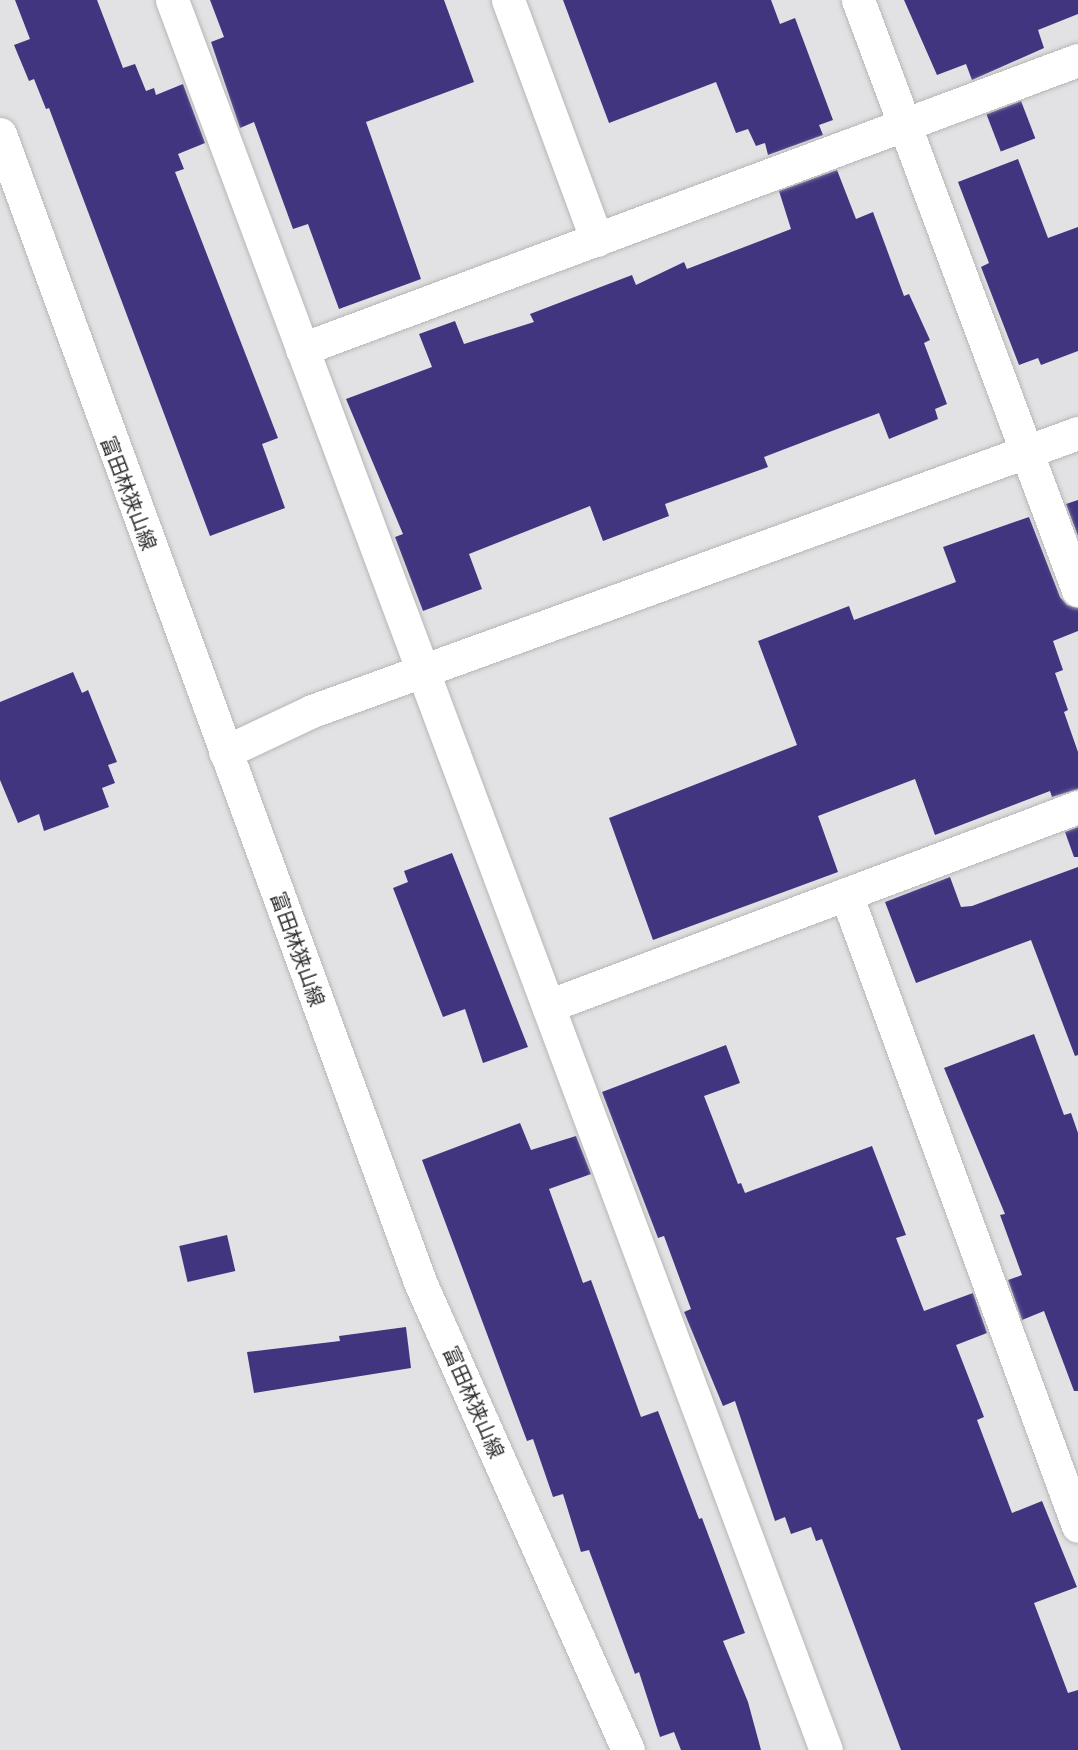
<!DOCTYPE html>
<html>
<head>
<meta charset="utf-8">
<style>
	body { margin:0 }
	#map { position:relative; width:1078px; height:1750px; overflow:hidden; background:#e2e2e4; font-family:"Noto Serif","Noto Sans JP",serif }
	div>[style] { position:absolute }
	.building>* { inset:0; background:#413580; transform-origin:0 0 }
	.roads { filter:drop-shadow(0 0 2px #b6b6b8) drop-shadow(0 0 2px #b6b6b8) }
	.minor>* { height:33px; margin:-16.5px; padding:0 16.5px; transform-origin:16.5px; border-radius:16.5px; background:#fff }
	.tertiary>* { height:33px; margin:-16.5px; padding:0 16.5px; transform-origin:16.5px; border-radius:16.5px; background:#fff }
	.secondary>* { height:33px; margin:-16.5px; padding:0 16.5px; transform-origin:16.5px; border-radius:16.5px; background:#fff }
	span { translate:-50% -50%; white-space:nowrap; text-align:center; line-height:1.15; -webkit-text-stroke:6px #fff; paint-order:stroke }
	.street-label { font-size:20px; color:#2f2f2f }
</style>
</head>
<body>
<div id="map">
	<div class="building">
		<div style="clip-path:polygon(15px 0,97px 0,123px 68px,135px 64px,146px 91px,154px 88px,156px 95px,183px 84px,205px 143px,178px 154px,184px 169px,175px 172px,278px 438px,262px 444px,285px 508px,210px 536px,49px 108px,46px 109px,34px 79px,29px 81px,14px 45px,30px 39px)"></div>
		<div style="clip-path:polygon(210px 0,444px 0,474px 82px,366px 122px,421px 279px,339px 309px,308px 224px,293px 229px,254px 122px,240px 128px,211px 42px,224px 37px)"></div>
		<div style="clip-path:polygon(563px 0,771px 0,780px 24px,795px 18px,833px 120px,819px 125px,823px 135px,768px 155px,765px 143px,756px 146px,748px 129px,736px 133px,716px 82px,609px 123px)"></div>
		<div style="clip-path:polygon(904px 0,1078px 0,1078px 14px,1038px 30px,1044px 48px,972px 80px,966px 64px,937px 75px)"></div>
		<div style="left:1021px;top:101px;width:40px;height:37px;rotate:69deg"></div>
		<div style="clip-path:polygon(1018px 159px,1048px 238px,1078px 227px,1078px 351px,1041px 365px,1038px 358px,1019px 365px,981px 267px,989px 263px,958px 182px)"></div>
		<div style="clip-path:polygon(837px 170px,856px 219px,873px 212px,904px 296px,909px 294px,930px 340px,924px 343px,947px 404px,935px 409px,938px 419px,889px 439px,879px 413px,764px 457px,768px 467px,665px 504px,669px 516px,603px 541px,590px 506px,469px 554px,482px 589px,423px 611px,395px 537px,403px 534px,346px 399px,432px 367px,419px 334px,455px 321px,464px 344px,534px 322px,530px 314px,632px 275px,636px 285px,684px 262px,687px 269px,791px 229px,779px 191px)"></div>
		<div style="clip-path:polygon(1078px 500px,1078px 536px,1066px 504px)"></div>
		<div style="clip-path:polygon(1029px 517px,1060px 597px,1067px 605px,1078px 608px,1078px 631px,1053px 641px,1063px 670px,1055px 673px,1068px 710px,1064px 712px,1078px 752px,1078px 789px,1052px 797px,1050px 791px,935px 835px,915px 779px,818px 816px,838px 872px,653px 940px,609px 818px,797px 745px,758px 641px,849px 606px,854px 620px,956px 582px,943px 547px)"></div>
		<div style="clip-path:polygon(73px 672px,82px 693px,88px 690px,117px 762px,108px 765px,115px 783px,102px 788px,109px 807px,44px 831px,39px 814px,18px 823px,0 780px,0 702px)"></div>
		<div style="clip-path:polygon(1078px 827px,1078px 857px,1074px 857px,1065px 832px)"></div>
		<div style="clip-path:polygon(452px 853px,528px 1047px,483px 1063px,465px 1009px,443px 1017px,393px 888px,408px 882px,404px 871px)"></div>
		<div style="clip-path:polygon(1078px 867px,1078px 1055px,1075px 1056px,1031px 940px,916px 983px,885px 902px,950px 877px,961px 907px,972px 906px)"></div>
		<div style="clip-path:polygon(1034px 1034px,1064px 1115px,1071px 1113px,1078px 1133px,1078px 1391px,1074px 1391px,1044px 1311px,1022px 1320px,1008px 1280px,1022px 1275px,1000px 1215px,1005px 1214px,944px 1068px)"></div>
		<div style="clip-path:polygon(726px 1045px,740px 1083px,704px 1096px,738px 1184px,741px 1183px,745px 1193px,872px 1146px,906px 1235px,896px 1238px,924px 1311px,973px 1293px,987px 1333px,956px 1345px,984px 1417px,977px 1420px,1012px 1513px,1042px 1501px,1077px 1587px,1034px 1603px,1068px 1693px,1078px 1690px,1078px 1750px,901px 1750px,822px 1539px,816px 1541px,811px 1527px,791px 1534px,785px 1517px,775px 1521px,735px 1401px,723px 1406px,684px 1312px,691px 1309px,664px 1236px,658px 1238px,602px 1092px)"></div>
		<div style="clip-path:polygon(520px 1123px,531px 1150px,576px 1136px,591px 1174px,549px 1189px,583px 1283px,591px 1280px,641px 1417px,658px 1411px,699px 1519px,702px 1518px,745px 1633px,723px 1641px,748px 1702px,761px 1750px,681px 1750px,674px 1732px,660px 1737px,639px 1672px,635px 1674px,589px 1550px,581px 1552px,563px 1494px,553px 1497px,533px 1439px,527px 1441px,422px 1160px)"></div>
		<div style="left:227px;top:1235px;width:37px;height:49px;rotate:77deg"></div>
		<div style="clip-path:polygon(406px 1327px,411px 1368px,254px 1393px,247px 1352px,340px 1341px,339px 1336px)"></div>
	</div>
	<div class="roads">
		<div class="minor">
			<div style="left:172px;top:0;width:1868px;rotate:69.51deg"></div>
			<div style="left:508px;top:0;width:256px;rotate:69.7deg"></div>
			<div style="left:858px;top:0;width:630px;rotate:69.55deg"></div>
			<div style="left:302px;top:349px;width:828px;rotate:-20.43deg"></div>
			<div style="left:846px;top:894px;width:673px;rotate:69.84deg"></div>
			<div style="left:548px;top:1006px;width:566px;rotate:-20.58deg"></div>
		</div>
		<div class="tertiary">
			<div style="left:225px;top:752px;width:96px;rotate:-25.2deg"></div>
			<div style="left:312px;top:711px;width:815px;rotate:-19.95deg"></div>
		</div>
		<div class="secondary">
			<div style="left:0;top:134px;width:1222px;rotate:69.9deg"></div>
			<div style="left:420px;top:1282px;width:512px;rotate:66.04deg"></div>
		</div>
	</div>
	<div class="street-label">
		<span style="left:129px;top:493px;rotate:69deg">富田林狭山線</span>
		<span style="left:298px;top:949px;rotate:70deg">富田林狭山線</span>
		<span style="left:474px;top:1402px;rotate:66deg">富田林狭山線</span>
	</div>
</div>
</body>
</html>
